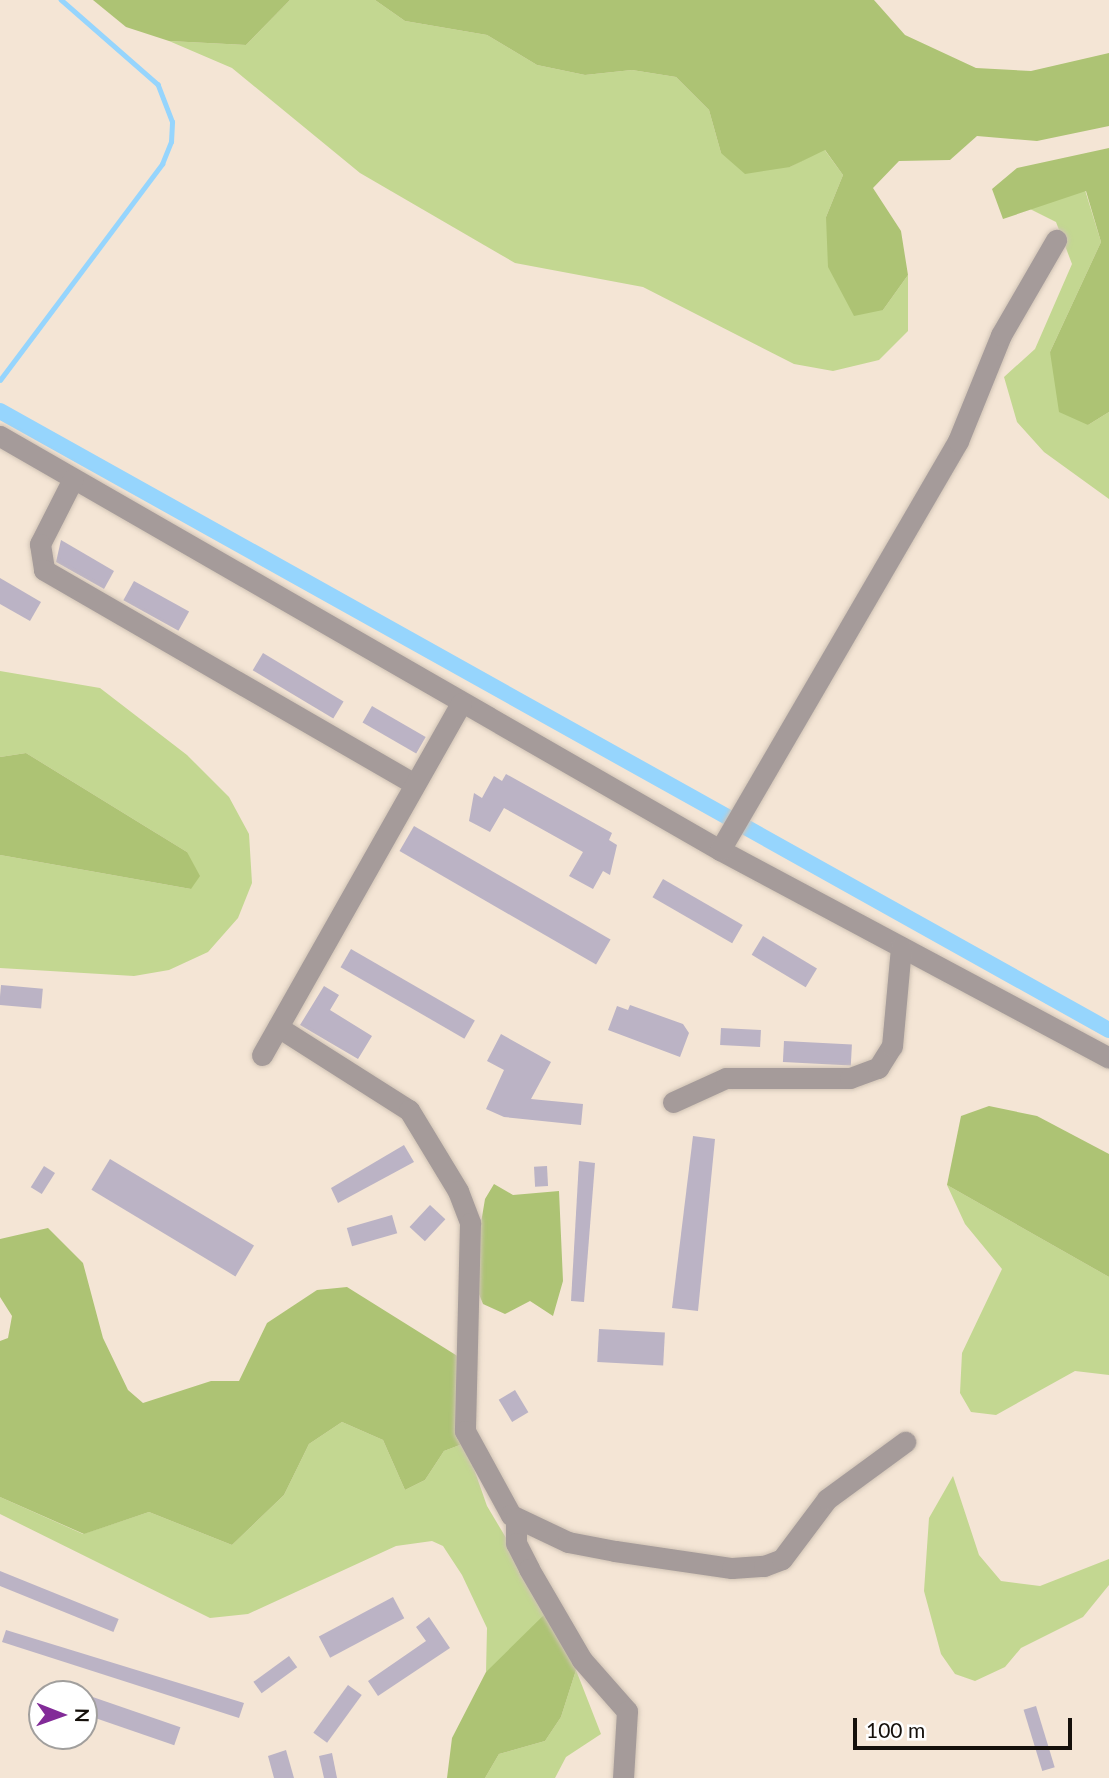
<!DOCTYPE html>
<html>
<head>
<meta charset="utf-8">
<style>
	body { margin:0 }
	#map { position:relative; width:1109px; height:1778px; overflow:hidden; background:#f4e5d5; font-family:Lato,sans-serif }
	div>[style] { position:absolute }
	.green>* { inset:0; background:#c3d791 }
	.forest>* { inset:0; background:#adc374 }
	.stream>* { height:4.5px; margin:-2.25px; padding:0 2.25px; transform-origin:2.25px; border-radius:2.25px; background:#96d5fd }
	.canal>* { height:16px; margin:-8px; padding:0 8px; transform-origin:8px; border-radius:8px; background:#96d5fd }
	.building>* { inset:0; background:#bbb3c5; transform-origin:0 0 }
	.roads { filter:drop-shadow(0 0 2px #d0c3b5) drop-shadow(0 0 2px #d0c3b5) }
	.minor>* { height:21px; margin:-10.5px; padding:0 10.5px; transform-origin:10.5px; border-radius:10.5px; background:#a59b9a }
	span { translate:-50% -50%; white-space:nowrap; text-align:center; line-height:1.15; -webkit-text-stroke:7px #fff; paint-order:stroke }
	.north { position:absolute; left:28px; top:1680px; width:70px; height:70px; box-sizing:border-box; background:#fff; border:2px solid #a19f9d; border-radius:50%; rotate:91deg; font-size:19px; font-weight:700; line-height:28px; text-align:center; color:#15100b }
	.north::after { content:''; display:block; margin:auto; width:24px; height:32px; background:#822b98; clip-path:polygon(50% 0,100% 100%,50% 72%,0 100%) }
	.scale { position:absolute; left:853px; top:1718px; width:219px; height:32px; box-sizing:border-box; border:4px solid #15100b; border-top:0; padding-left:9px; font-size:21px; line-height:24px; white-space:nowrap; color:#15100b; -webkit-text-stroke:5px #fff; paint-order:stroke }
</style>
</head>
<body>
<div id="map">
	<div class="green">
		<div style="clip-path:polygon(290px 0,375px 0,405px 21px,487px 35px,537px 65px,585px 75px,632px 70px,676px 77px,709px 110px,721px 153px,790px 167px,824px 149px,843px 175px,826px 217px,883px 310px,908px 275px,908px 331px,879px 360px,833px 371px,794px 364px,643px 287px,515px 263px,360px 173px,232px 68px,169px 41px,246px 45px)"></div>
		<div style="clip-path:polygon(1085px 190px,1101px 242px,1050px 352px,1088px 425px,1109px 412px,1109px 499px,1044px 452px,1017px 422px,1004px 377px,1035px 349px,1072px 264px,1056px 222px,1026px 207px)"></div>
		<div style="clip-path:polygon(0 671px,100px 688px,187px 755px,229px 797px,249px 834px,252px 883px,238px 918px,208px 952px,169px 970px,134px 976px,0 968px,0 855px,191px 889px,187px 852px,26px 753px,0 757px)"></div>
		<div style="clip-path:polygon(947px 1185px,1109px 1277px,1109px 1375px,1075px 1371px,996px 1415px,971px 1412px,960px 1393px,962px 1353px,1002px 1269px,965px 1224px)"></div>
		<div style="clip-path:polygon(342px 1422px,383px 1440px,405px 1490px,425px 1480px,444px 1451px,465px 1443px,487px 1506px,549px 1610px,498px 1666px,486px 1672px,487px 1628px,462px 1575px,443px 1546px,432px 1541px,396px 1546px,248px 1614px,210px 1618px,0 1514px,0 1497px,83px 1534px,149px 1512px,232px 1545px,284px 1495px,309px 1444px)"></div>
		<div style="clip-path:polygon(953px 1476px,979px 1555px,1001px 1581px,1040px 1586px,1109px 1559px,1109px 1585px,1083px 1617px,1021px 1648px,1005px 1667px,975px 1681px,955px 1674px,941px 1654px,924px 1591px,929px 1518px)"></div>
		<div style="clip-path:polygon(576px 1670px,601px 1734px,566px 1757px,555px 1778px,485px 1778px,499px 1754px,545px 1741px,561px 1717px)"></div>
	</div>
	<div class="forest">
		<div style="clip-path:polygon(93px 0,290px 0,246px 45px,169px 41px,126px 27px)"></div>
		<div style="clip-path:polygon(375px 0,874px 0,905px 35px,976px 68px,1031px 71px,1109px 53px,1109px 126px,1037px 141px,977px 136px,950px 160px,899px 161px,873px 188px,901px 231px,908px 275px,883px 310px,854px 316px,828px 267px,826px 217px,843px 175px,825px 150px,790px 167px,745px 174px,721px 153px,709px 110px,676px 77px,632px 70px,585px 75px,537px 65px,487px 35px,405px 21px)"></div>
		<div style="clip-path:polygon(1109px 148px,1109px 412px,1088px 425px,1059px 412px,1050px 352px,1101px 242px,1086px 191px,1003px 219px,992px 189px,1017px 168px)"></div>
		<div style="clip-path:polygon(26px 753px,187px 852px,200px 876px,191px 889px,0 855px,0 757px)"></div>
		<div style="clip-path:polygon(989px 1106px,1037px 1116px,1109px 1154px,1109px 1277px,947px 1185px,961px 1116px)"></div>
		<div style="clip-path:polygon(494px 1184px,513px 1195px,559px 1191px,563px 1281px,553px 1316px,530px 1301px,505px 1314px,483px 1304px,472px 1277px,485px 1199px)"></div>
		<div style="clip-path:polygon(48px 1228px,83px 1263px,103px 1338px,128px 1390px,143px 1403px,211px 1381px,239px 1381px,267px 1323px,317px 1290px,347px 1287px,459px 1357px,465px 1443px,444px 1451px,425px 1480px,405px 1490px,383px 1440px,342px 1422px,309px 1444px,284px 1495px,232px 1545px,149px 1512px,84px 1534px,0 1497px,0 1341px,8px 1338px,12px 1316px,0 1297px,0 1239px)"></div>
		<div style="clip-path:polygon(549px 1610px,576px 1670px,561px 1717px,545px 1741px,499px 1754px,485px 1778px,447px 1778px,452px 1738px,486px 1672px)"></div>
	</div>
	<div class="stream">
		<div style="left:0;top:380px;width:270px;rotate:-53.1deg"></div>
		<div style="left:162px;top:164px;width:24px;rotate:-68deg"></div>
		<div style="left:171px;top:142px;width:20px;rotate:-87deg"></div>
		<div style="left:172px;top:122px;width:40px;rotate:-111deg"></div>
		<div style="left:158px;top:85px;width:129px;rotate:-138.8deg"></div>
	</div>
	<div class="canal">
		<div style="left:0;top:411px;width:1270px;rotate:29.17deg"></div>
	</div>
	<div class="building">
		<div style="clip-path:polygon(61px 540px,114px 571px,104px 589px,56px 562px)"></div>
		<div style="clip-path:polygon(0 578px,41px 602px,30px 621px,0 604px)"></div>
		<div style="left:134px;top:581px;width:63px;height:22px;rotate:29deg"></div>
		<div style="left:263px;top:653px;width:94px;height:20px;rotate:31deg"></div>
		<div style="left:372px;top:706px;width:62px;height:19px;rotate:30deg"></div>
		<div style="clip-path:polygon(506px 774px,612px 833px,609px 840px,617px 845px,610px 875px,603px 871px,593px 889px,569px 876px,583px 852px,504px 808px,490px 832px,469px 821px,474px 793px,482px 798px,494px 776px,502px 781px)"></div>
		<div style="left:414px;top:826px;width:227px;height:29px;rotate:30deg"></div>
		<div style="left:663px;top:879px;width:92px;height:21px;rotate:30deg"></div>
		<div style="left:763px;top:936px;width:63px;height:22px;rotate:31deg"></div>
		<div style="left:351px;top:949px;width:143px;height:21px;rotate:30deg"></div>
		<div style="left:1px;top:985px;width:42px;height:20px;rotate:5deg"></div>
		<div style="clip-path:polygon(324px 986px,339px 995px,330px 1010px,372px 1036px,358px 1059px,300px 1025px)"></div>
		<div style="clip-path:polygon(630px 1005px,683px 1024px,689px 1033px,680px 1057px,608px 1030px,617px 1006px,628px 1010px)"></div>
		<div style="left:721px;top:1028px;width:40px;height:17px;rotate:3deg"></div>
		<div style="clip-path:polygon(501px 1034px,551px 1062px,531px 1099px,583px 1104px,581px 1125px,504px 1117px,486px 1109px,504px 1070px,487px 1061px)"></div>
		<div style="left:784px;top:1041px;width:68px;height:21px;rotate:3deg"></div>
		<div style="clip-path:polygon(693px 1136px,715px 1139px,698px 1311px,672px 1308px)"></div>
		<div style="clip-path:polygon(404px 1145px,414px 1162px,338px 1203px,331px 1188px)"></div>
		<div style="left:110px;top:1159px;width:168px;height:36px;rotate:31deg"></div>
		<div style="clip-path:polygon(579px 1161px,595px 1163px,584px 1302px,571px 1301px)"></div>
		<div style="left:44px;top:1166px;width:13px;height:25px;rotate:32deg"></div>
		<div style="left:547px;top:1166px;width:20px;height:13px;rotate:87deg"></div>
		<div style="left:430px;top:1205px;width:21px;height:30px;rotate:43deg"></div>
		<div style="left:392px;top:1215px;width:19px;height:47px;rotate:74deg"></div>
		<div style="left:599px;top:1329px;width:66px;height:33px;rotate:3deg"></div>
		<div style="left:515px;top:1390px;width:26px;height:19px;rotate:59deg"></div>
		<div style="left:0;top:1571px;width:128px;height:14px;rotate:22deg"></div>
		<div style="left:393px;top:1597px;width:24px;height:84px;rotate:62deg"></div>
		<div style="clip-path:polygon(429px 1617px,450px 1648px,378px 1696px,368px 1681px,426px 1641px,416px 1627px)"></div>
		<div style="clip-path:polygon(6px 1630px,244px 1703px,239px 1718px,2px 1642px)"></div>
		<div style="left:289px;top:1656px;width:14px;height:44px;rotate:54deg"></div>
		<div style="left:348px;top:1685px;width:17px;height:59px;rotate:36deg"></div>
		<div style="left:84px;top:1694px;width:102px;height:19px;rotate:19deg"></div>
		<div style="left:1036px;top:1706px;width:64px;height:13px;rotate:73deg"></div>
		<div style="clip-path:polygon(286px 1750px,294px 1778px,274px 1778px,268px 1756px)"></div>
		<div style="clip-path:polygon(332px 1753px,337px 1778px,324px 1778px,319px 1756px)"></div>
	</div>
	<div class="roads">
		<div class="minor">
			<div style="left:0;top:436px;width:831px;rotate:29.9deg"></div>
			<div style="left:720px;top:850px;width:441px;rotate:28.1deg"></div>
			<div style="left:73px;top:479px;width:73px;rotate:116.9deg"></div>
			<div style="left:40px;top:544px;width:26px;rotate:81deg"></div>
			<div style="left:44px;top:570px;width:427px;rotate:30deg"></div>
			<div style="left:720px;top:850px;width:473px;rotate:-59.8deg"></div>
			<div style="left:958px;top:441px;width:114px;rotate:-67.9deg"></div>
			<div style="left:1001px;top:335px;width:110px;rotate:-59.9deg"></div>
			<div style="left:278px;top:1027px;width:155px;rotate:32.4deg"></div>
			<div style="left:409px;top:1110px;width:95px;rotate:58.8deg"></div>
			<div style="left:458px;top:1191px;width:34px;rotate:69deg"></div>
			<div style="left:470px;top:1223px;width:208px;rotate:91.4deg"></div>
			<div style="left:465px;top:1431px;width:96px;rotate:61.3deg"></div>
			<div style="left:511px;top:1515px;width:63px;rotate:25.3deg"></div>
			<div style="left:568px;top:1542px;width:48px;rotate:10.8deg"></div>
			<div style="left:615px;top:1551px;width:118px;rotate:8.3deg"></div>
			<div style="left:732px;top:1568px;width:32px;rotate:-4deg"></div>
			<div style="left:764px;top:1566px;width:19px;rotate:-21deg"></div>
			<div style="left:782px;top:1559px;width:75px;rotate:-53.1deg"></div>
			<div style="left:827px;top:1499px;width:97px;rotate:-36.2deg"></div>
			<div style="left:262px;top:1055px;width:404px;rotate:-60.5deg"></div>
			<div style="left:673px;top:1102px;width:58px;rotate:-24.4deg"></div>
			<div style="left:726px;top:1078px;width:124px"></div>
			<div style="left:850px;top:1078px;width:30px;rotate:-20deg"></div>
			<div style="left:878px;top:1068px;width:26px;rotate:-58deg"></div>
			<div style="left:892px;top:1046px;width:99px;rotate:-84.8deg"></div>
			<div style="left:516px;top:1518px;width:25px;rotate:90deg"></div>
			<div style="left:516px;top:1543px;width:29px;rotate:63deg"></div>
			<div style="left:529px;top:1569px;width:105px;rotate:59.8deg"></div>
			<div style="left:582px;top:1660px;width:68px;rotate:48.6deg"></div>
			<div style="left:627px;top:1711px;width:67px;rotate:93.4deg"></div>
		</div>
	</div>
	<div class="north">N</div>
	<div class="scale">100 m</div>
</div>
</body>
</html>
